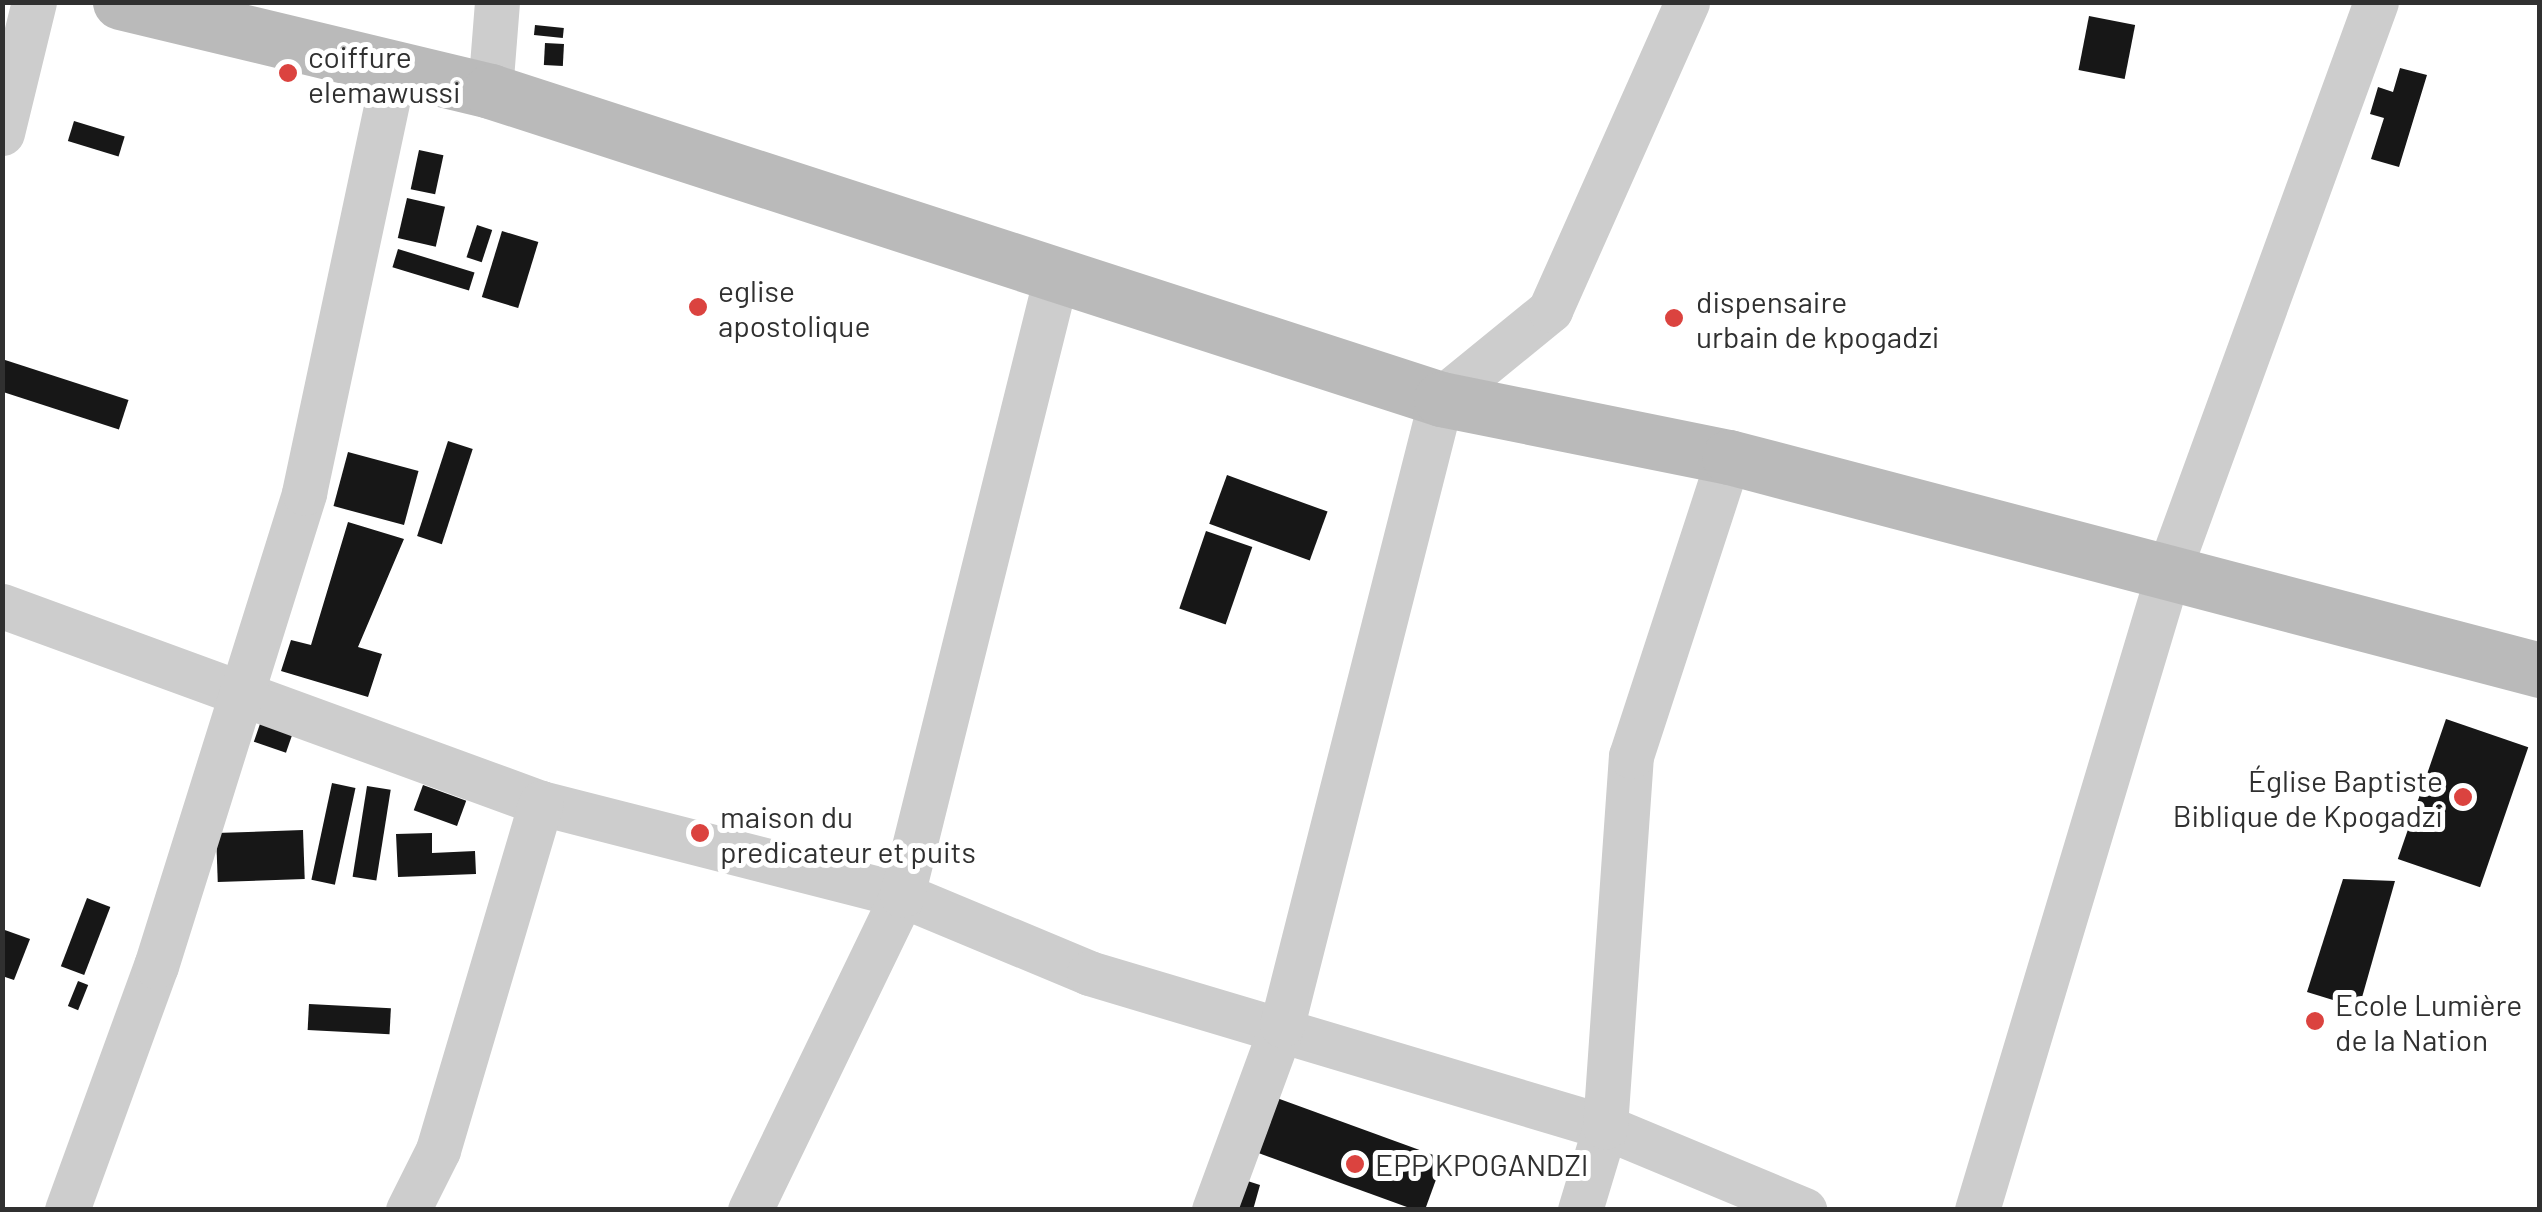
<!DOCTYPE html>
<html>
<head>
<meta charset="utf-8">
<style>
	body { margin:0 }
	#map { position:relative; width:2542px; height:1212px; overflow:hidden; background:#fff; font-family:Barlow,sans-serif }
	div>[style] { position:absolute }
	.building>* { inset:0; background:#171717; transform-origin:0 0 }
	.street>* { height:45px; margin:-22.5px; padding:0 22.5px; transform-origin:22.5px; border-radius:22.5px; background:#cdcdcd }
	.secondary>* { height:55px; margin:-27.5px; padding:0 27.5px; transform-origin:27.5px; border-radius:27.5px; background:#bababa }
	.dots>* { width:28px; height:28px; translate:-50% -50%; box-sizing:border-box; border:5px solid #fff; border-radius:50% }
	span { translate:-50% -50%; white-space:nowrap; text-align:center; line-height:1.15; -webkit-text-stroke:10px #fff; paint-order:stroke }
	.poi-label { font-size:30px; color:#303030 }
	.left { translate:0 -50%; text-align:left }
	.right { translate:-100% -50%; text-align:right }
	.frame { position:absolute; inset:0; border:5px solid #303030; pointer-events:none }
</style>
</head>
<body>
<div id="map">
	<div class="building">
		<div style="left:2089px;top:16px;width:47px;height:55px;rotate:11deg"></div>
		<div style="left:535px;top:25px;width:29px;height:10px;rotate:6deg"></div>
		<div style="left:545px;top:43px;width:19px;height:22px;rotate:3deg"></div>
		<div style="clip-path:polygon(2400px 68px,2427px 75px,2399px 167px,2371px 159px,2384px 118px,2370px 114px,2378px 87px,2393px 92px)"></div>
		<div style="left:74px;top:121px;width:53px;height:21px;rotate:17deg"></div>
		<div style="left:419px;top:150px;width:25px;height:40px;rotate:12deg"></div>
		<div style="left:407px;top:198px;width:39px;height:41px;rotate:13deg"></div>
		<div style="left:477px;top:225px;width:16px;height:34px;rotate:18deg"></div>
		<div style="left:502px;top:231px;width:38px;height:69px;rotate:17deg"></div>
		<div style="left:398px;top:249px;width:80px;height:19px;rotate:17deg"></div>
		<div style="left:2px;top:359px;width:133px;height:31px;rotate:18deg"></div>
		<div style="left:448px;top:441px;width:26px;height:100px;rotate:18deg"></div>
		<div style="left:348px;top:452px;width:73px;height:56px;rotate:15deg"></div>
		<div style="left:1227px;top:475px;width:107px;height:52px;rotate:20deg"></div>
		<div style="clip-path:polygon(348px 522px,404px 539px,358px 647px,382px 654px,368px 697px,281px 671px,291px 640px,311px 645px)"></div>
		<div style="left:1206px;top:531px;width:49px;height:82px;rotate:19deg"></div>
		<div style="left:2446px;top:719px;width:87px;height:148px;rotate:19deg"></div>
		<div style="left:261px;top:721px;width:34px;height:22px;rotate:19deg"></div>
		<div style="left:332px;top:783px;width:24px;height:99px;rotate:12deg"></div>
		<div style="left:423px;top:785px;width:46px;height:27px;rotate:20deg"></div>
		<div style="left:367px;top:786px;width:24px;height:92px;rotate:9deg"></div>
		<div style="left:303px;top:830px;width:49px;height:87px;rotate:88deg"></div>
		<div style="clip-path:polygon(432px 833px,432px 853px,475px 851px,476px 874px,398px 877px,396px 834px)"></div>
		<div style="clip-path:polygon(2343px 879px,2395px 881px,2359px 1008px,2307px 992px)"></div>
		<div style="left:87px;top:898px;width:25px;height:73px;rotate:21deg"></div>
		<div style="clip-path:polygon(2px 929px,30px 939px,14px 980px,2px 976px)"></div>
		<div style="left:78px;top:981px;width:11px;height:27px;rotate:22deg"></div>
		<div style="left:309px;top:1004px;width:82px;height:26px;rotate:3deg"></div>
		<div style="left:1266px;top:1094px;width:189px;height:58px;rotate:20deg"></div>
		<div style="clip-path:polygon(1229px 1175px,1260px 1185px,1253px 1210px,1218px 1210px)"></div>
	</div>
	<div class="street">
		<div style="left:490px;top:91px;width:89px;rotate:-85.5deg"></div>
		<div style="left:2px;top:133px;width:135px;rotate:-76.3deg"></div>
		<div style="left:2px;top:606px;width:574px;rotate:20.08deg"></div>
		<div style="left:541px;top:803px;width:373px;rotate:14.3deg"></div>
		<div style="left:902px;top:895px;width:203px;rotate:22.6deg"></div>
		<div style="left:1089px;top:973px;width:538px;rotate:16.62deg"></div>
		<div style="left:1605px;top:1127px;width:216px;rotate:22.6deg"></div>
		<div style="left:67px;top:1210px;width:260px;rotate:-70deg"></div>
		<div style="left:156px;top:966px;width:496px;rotate:-72.6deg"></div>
		<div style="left:304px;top:493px;width:438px;rotate:-78deg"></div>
		<div style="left:408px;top:1210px;width:67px;rotate:-63.4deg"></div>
		<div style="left:438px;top:1150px;width:362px;rotate:-73.5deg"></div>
		<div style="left:750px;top:1210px;width:350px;rotate:-64.2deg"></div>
		<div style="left:902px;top:895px;width:641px;rotate:-76.01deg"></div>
		<div style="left:1214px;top:1210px;width:197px;rotate:-69.8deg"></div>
		<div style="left:1282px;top:1025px;width:646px;rotate:-75.75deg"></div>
		<div style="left:1441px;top:399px;width:141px;rotate:-39.2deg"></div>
		<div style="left:1550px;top:310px;width:337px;rotate:-66deg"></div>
		<div style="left:1580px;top:1210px;width:87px;rotate:-73.2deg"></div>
		<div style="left:1605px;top:1127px;width:372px;rotate:-86deg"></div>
		<div style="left:1631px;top:756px;width:315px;rotate:-71.9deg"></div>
		<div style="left:1977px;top:1210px;width:671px;rotate:-73.29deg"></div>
		<div style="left:2170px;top:567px;width:601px;rotate:-69.97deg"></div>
	</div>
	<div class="secondary">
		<div style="left:120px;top:2px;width:381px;rotate:13.5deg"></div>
		<div style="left:490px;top:91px;width:1000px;rotate:17.95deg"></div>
		<div style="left:1441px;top:399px;width:294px;rotate:11.4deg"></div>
		<div style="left:1729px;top:457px;width:839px;rotate:14.72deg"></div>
	</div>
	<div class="dots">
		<div style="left:288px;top:73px;background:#db433f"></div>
		<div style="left:698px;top:307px;background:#db433f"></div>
		<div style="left:1674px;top:318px;background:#db433f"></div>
		<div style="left:2463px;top:797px;background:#db433f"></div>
		<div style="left:700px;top:833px;background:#db433f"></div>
		<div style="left:2315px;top:1021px;background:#db433f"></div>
		<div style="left:1355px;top:1164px;background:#db433f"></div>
	</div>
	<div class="poi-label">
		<span class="left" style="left:308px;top:73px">coiffure<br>elemawussi</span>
		<span class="left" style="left:718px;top:307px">eglise<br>apostolique</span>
		<span class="left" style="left:1696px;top:318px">dispensaire<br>urbain de kpogadzi</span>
		<span class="right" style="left:2443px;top:797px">Église Baptiste<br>Biblique de Kpogadzi</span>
		<span class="left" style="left:720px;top:833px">maison du<br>predicateur et puits</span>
		<span class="left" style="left:2335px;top:1021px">Ecole Lumière<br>de la Nation</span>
		<span class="left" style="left:1375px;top:1164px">EPP KPOGANDZI</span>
	</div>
	<div class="frame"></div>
</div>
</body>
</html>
